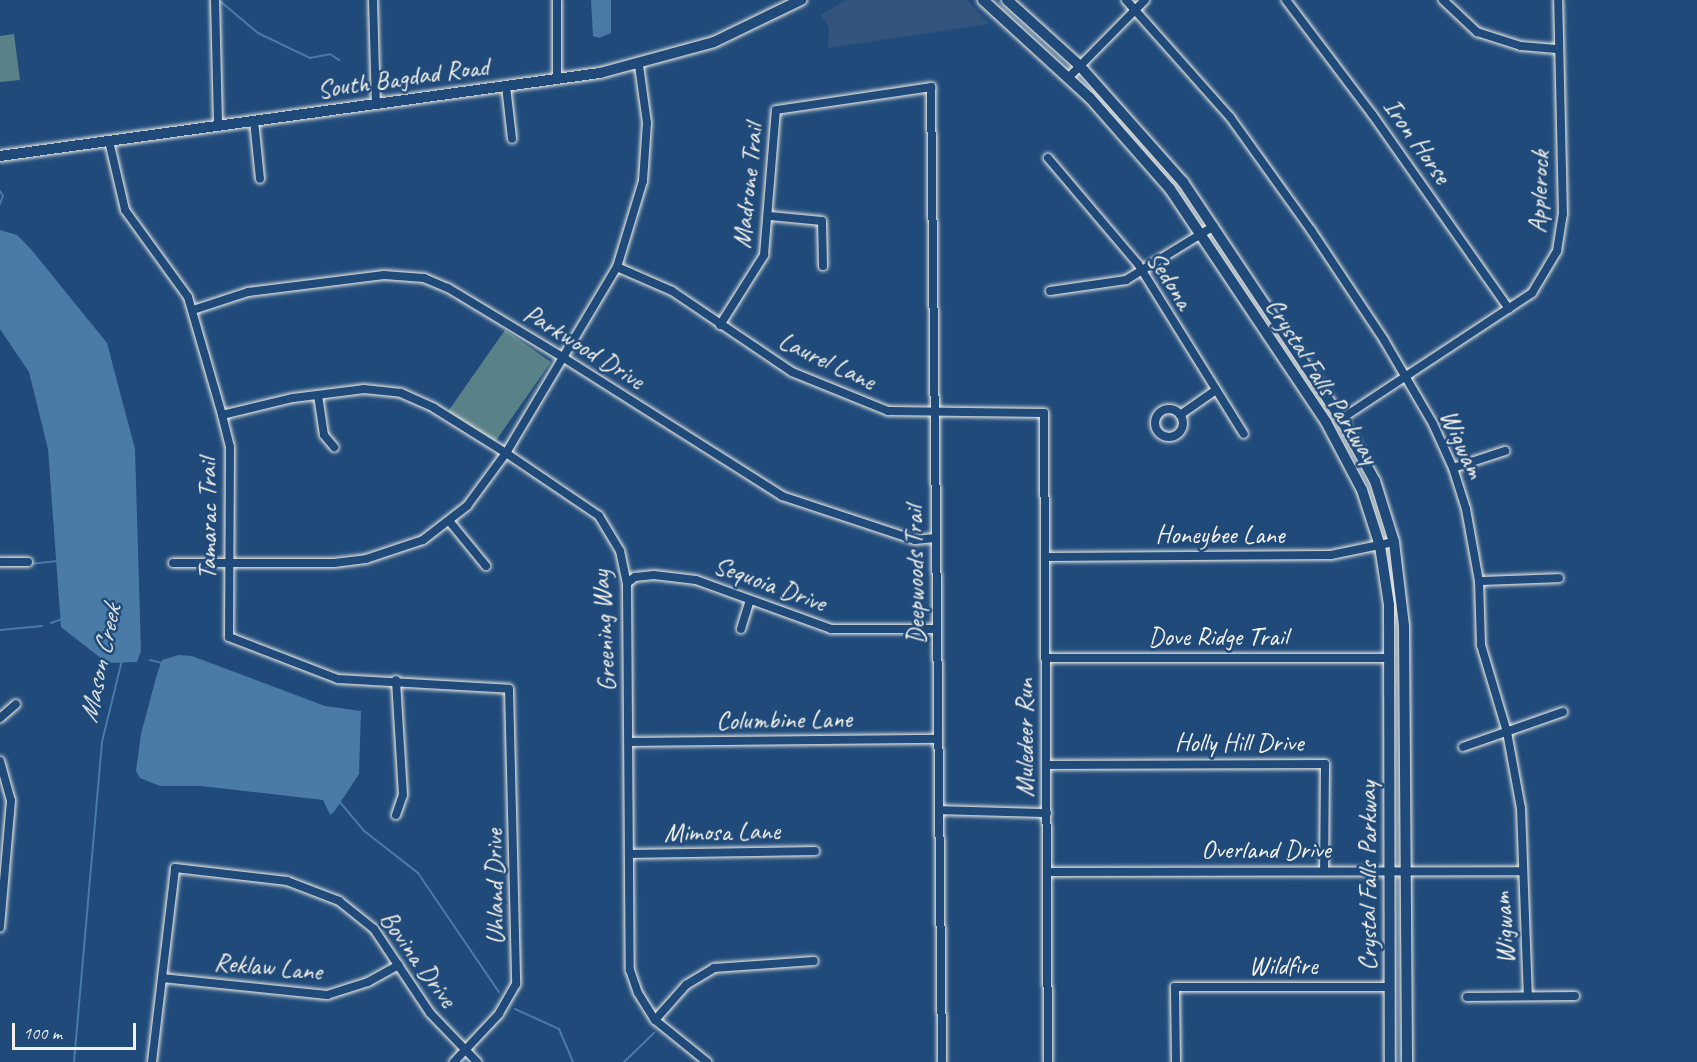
<!DOCTYPE html>
<html>
<head>
<meta charset="utf-8">
<style>
	body { margin:0 }
	#map { position:relative; width:1697px; height:1062px; overflow:hidden; background:#1f4a7a; font-family:Caveat,sans-serif }
	div>[style] { position:absolute }
	.built>* { inset:0; background:#33547d }
	.green>* { inset:0; background:#588188; transform-origin:0 0 }
	.water>* { inset:0; background:#4a7ba7 }
	.stream>* { height:2px; margin:-1px; padding:0 1px; transform-origin:1px; border-radius:1px; background:#4a7ba7 }
	.roads { filter:drop-shadow(0 0 2px #f4f1e8) drop-shadow(0 0 2px #f4f1e8) }
	.minor>* { height:8px; margin:-4px; padding:0 4px; transform-origin:4px; border-radius:4px; background:#1f4a7a }
	.minor>.ring { margin:-4px; padding:0; box-sizing:content-box; background:none; border:8px solid #1f4a7a; border-radius:50% }
	.secondary>* { height:10px; margin:-5px; padding:0 5px; transform-origin:5px; border-radius:5px; background:#1f4a7a }
	span { translate:-50% -50%; white-space:nowrap; text-align:center; line-height:1.15; -webkit-text-stroke:5px #1f4a7a; paint-order:stroke }
	.street-label { font-size:26px; color:#f4f1e8 }
	.water-label { font-size:27px; color:#dadfde; font-style:italic }
	.scale { position:absolute; left:12px; top:1023px; width:124px; height:27px; box-sizing:border-box; border:3px solid #f4f1e8; border-top:0; padding-left:8px; font-size:18px; line-height:21px; white-space:nowrap; color:#f4f1e8; -webkit-text-stroke:4px #1f4a7a; paint-order:stroke }
</style>
</head>
<body>
<div id="map">
	<div class="built">
		<div style="clip-path:polygon(846px 0,967px 0,989px 24px,828px 48px,829px 27px,821px 15px)"></div>
	</div>
	<div class="green">
		<div style="clip-path:polygon(14px 34px,20px 80px,0 82px,0 36px)"></div>
		<div style="left:505px;top:330px;width:56px;height:99px;rotate:35deg"></div>
	</div>
	<div class="water">
		<div style="clip-path:polygon(591px 0,611px 0,611px 33px,599px 38px,593px 36px)"></div>
		<div style="clip-path:polygon(0 230px,17px 235px,30px 248px,107px 343px,135px 449px,141px 651px,137px 662px,107px 663px,61px 627px,48px 449px,29px 372px,0 329px)"></div>
		<div style="clip-path:polygon(179px 655px,192px 656px,325px 706px,361px 711px,359px 774px,334px 812px,330px 815px,323px 800px,201px 786px,160px 786px,140px 778px,136px 771px,141px 734px,157px 674px,162px 660px)"></div>
	</div>
	<div class="stream">
		<div style="left:221px;top:2px;width:48px;rotate:40deg"></div>
		<div style="left:258px;top:33px;width:58px;rotate:25.7deg"></div>
		<div style="left:310px;top:58px;width:20px;rotate:-11deg"></div>
		<div style="left:330px;top:54px;width:11px;rotate:34deg"></div>
		<div style="left:0;top:191px;width:6px;rotate:59deg"></div>
		<div style="left:3px;top:196px;width:9px;rotate:111deg"></div>
		<div style="left:30px;top:564px;width:30px;rotate:-6deg"></div>
		<div style="left:51px;top:623px;width:12px;rotate:-20deg"></div>
		<div style="left:0;top:630px;width:42px;rotate:-5.4deg"></div>
		<div style="left:150px;top:660px;width:12px;rotate:14deg"></div>
		<div style="left:339px;top:801px;width:38px;rotate:50deg"></div>
		<div style="left:363px;top:830px;width:70px;rotate:38deg"></div>
		<div style="left:418px;top:873px;width:144px;rotate:55.8deg"></div>
		<div style="left:515px;top:1009px;width:48px;rotate:24.4deg"></div>
		<div style="left:559px;top:1029px;width:36px;rotate:67deg"></div>
		<div style="left:74px;top:1062px;width:321px;rotate:-85deg"></div>
		<div style="left:102px;top:742px;width:84px;rotate:-76.3deg"></div>
		<div style="left:624px;top:1062px;width:42px;rotate:-44deg"></div>
	</div>
	<div class="roads">
		<div class="minor">
			<div style="left:215px;top:0;width:126px;rotate:88.6deg"></div>
			<div style="left:373px;top:0;width:105px;rotate:88.4deg"></div>
			<div style="left:557px;top:0;width:79px;rotate:90deg"></div>
			<div style="left:1126px;top:0;width:157px;rotate:48.4deg"></div>
			<div style="left:1230px;top:117px;width:139px;rotate:54.4deg"></div>
			<div style="left:1311px;top:230px;width:132px;rotate:56.4deg"></div>
			<div style="left:1384px;top:340px;width:97px;rotate:59.7deg"></div>
			<div style="left:1433px;top:424px;width:48px;rotate:65.6deg"></div>
			<div style="left:1453px;top:468px;width:43px;rotate:72.4deg"></div>
			<div style="left:1466px;top:509px;width:73px;rotate:79.8deg"></div>
			<div style="left:1479px;top:581px;width:64px;rotate:88.2deg"></div>
			<div style="left:1481px;top:645px;width:91px;rotate:73.4deg"></div>
			<div style="left:1507px;top:732px;width:77px;rotate:79.6deg"></div>
			<div style="left:1521px;top:808px;width:188px;rotate:87.9deg"></div>
			<div style="left:1286px;top:0;width:143px;rotate:53deg"></div>
			<div style="left:1372px;top:114px;width:238px;rotate:54.9deg"></div>
			<div style="left:1443px;top:0;width:47px;rotate:43.3deg"></div>
			<div style="left:1477px;top:32px;width:46px;rotate:17.7deg"></div>
			<div style="left:1521px;top:46px;width:38px;rotate:5deg"></div>
			<div style="left:1069px;top:77px;width:108px;rotate:-45.4deg"></div>
			<div style="left:506px;top:86px;width:53px;rotate:83.5deg"></div>
			<div style="left:254px;top:121px;width:58px;rotate:84.1deg"></div>
			<div style="left:109px;top:141px;width:71px;rotate:76.9deg"></div>
			<div style="left:125px;top:210px;width:107px;rotate:54.1deg"></div>
			<div style="left:188px;top:297px;width:123px;rotate:73.9deg"></div>
			<div style="left:222px;top:415px;width:33px;rotate:76deg"></div>
			<div style="left:230px;top:447px;width:190px;rotate:90.3deg"></div>
			<div style="left:229px;top:637px;width:117px;rotate:21.1deg"></div>
			<div style="left:338px;top:679px;width:171px;rotate:3.3deg"></div>
			<div style="left:509px;top:689px;width:295px;rotate:88.6deg"></div>
			<div style="left:516px;top:984px;width:34px;rotate:120deg"></div>
			<div style="left:499px;top:1014px;width:66px;rotate:133.2deg"></div>
			<div style="left:1048px;top:158px;width:139px;rotate:49.7deg"></div>
			<div style="left:1138px;top:264px;width:200px;rotate:58.1deg"></div>
			<div style="left:770px;top:216px;width:52px;rotate:5.5deg"></div>
			<div style="left:822px;top:221px;width:45px;rotate:88.7deg"></div>
			<div style="left:617px;top:267px;width:60px;rotate:23.6deg"></div>
			<div style="left:672px;top:291px;width:145px;rotate:34deg"></div>
			<div style="left:792px;top:372px;width:104px;rotate:22.1deg"></div>
			<div style="left:888px;top:411px;width:156px;rotate:0.7deg"></div>
			<div style="left:1044px;top:413px;width:649px;rotate:89.65deg"></div>
			<div style="left:1050px;top:291px;width:77px;rotate:-8.2deg"></div>
			<div style="left:1126px;top:280px;width:103px;rotate:-31.5deg"></div>
			<div style="left:193px;top:310px;width:58px;rotate:-18.1deg"></div>
			<div style="left:248px;top:292px;width:137px;rotate:-7.1deg"></div>
			<div style="left:384px;top:275px;width:40px;rotate:4.3deg"></div>
			<div style="left:424px;top:278px;width:26px;rotate:23deg"></div>
			<div style="left:448px;top:288px;width:135px;rotate:31.1deg"></div>
			<div style="left:564px;top:358px;width:258px;rotate:32.3deg"></div>
			<div style="left:782px;top:496px;width:140px;rotate:18.3deg"></div>
			<div style="left:915px;top:540px;width:20px;rotate:-6deg"></div>
			<div style="left:720px;top:325px;width:83px;rotate:-57.8deg"></div>
			<div style="left:764px;top:255px;width:145px;rotate:-85.3deg"></div>
			<div style="left:776px;top:110px;width:157px;rotate:-8.4deg"></div>
			<div style="left:931px;top:87px;width:975px;rotate:89.35deg"></div>
			<div style="left:318px;top:395px;width:40px;rotate:81.5deg"></div>
			<div style="left:324px;top:435px;width:16px;rotate:50deg"></div>
			<div class="ring" style="left:1155px;top:409px;width:20px;height:20px"></div>
			<div style="left:222px;top:415px;width:73px;rotate:-13.5deg"></div>
			<div style="left:293px;top:398px;width:72px;rotate:-7.2deg"></div>
			<div style="left:364px;top:389px;width:37px;rotate:6deg"></div>
			<div style="left:401px;top:393px;width:36px;rotate:24deg"></div>
			<div style="left:434px;top:408px;width:85px;rotate:32deg"></div>
			<div style="left:506px;top:453px;width:112px;rotate:34.1deg"></div>
			<div style="left:599px;top:516px;width:41px;rotate:59deg"></div>
			<div style="left:620px;top:551px;width:33px;rotate:78deg"></div>
			<div style="left:627px;top:583px;width:387px;rotate:89.6deg"></div>
			<div style="left:630px;top:970px;width:24px;rotate:71deg"></div>
			<div style="left:638px;top:993px;width:32px;rotate:58deg"></div>
			<div style="left:655px;top:1020px;width:67px;rotate:38.9deg"></div>
			<div style="left:1180px;top:415px;width:44px;rotate:-34.8deg"></div>
			<div style="left:1341px;top:419px;width:229px;rotate:-33.4deg"></div>
			<div style="left:1532px;top:293px;width:49px;rotate:-59.2deg"></div>
			<div style="left:1557px;top:251px;width:37px;rotate:-81deg"></div>
			<div style="left:1563px;top:214px;width:214px;rotate:-91.3deg"></div>
			<div style="left:1453px;top:468px;width:55px;rotate:-18.1deg"></div>
			<div style="left:450px;top:522px;width:57px;rotate:50.7deg"></div>
			<div style="left:1045px;top:557px;width:286px;rotate:-0.4deg"></div>
			<div style="left:1331px;top:555px;width:64px;rotate:-11.7deg"></div>
			<div style="left:0;top:562px;width:28px"></div>
			<div style="left:173px;top:563px;width:161px"></div>
			<div style="left:334px;top:563px;width:32px;rotate:-7deg"></div>
			<div style="left:366px;top:559px;width:60px;rotate:-18.4deg"></div>
			<div style="left:423px;top:540px;width:56px;rotate:-37.7deg"></div>
			<div style="left:467px;top:506px;width:66px;rotate:-53.7deg"></div>
			<div style="left:506px;top:453px;width:217px;rotate:-59.2deg"></div>
			<div style="left:617px;top:267px;width:90px;rotate:-73.2deg"></div>
			<div style="left:643px;top:181px;width:58px;rotate:-86.1deg"></div>
			<div style="left:647px;top:123px;width:59px;rotate:-97.9deg"></div>
			<div style="left:1479px;top:581px;width:80px;rotate:-2.1deg"></div>
			<div style="left:627px;top:583px;width:10px;rotate:-37deg"></div>
			<div style="left:635px;top:577px;width:19px;rotate:-6deg"></div>
			<div style="left:654px;top:575px;width:42px;rotate:6.8deg"></div>
			<div style="left:696px;top:580px;width:144px;rotate:19.9deg"></div>
			<div style="left:831px;top:629px;width:105px"></div>
			<div style="left:741px;top:629px;width:30px;rotate:-73deg"></div>
			<div style="left:1045px;top:658px;width:345px"></div>
			<div style="left:0;top:718px;width:21px;rotate:-41deg"></div>
			<div style="left:630px;top:742px;width:308px;rotate:-0.6deg"></div>
			<div style="left:1463px;top:747px;width:106px;rotate:-19.3deg"></div>
			<div style="left:0;top:761px;width:41px;rotate:74.6deg"></div>
			<div style="left:11px;top:801px;width:127px;rotate:95deg"></div>
			<div style="left:1046px;top:765px;width:279px;rotate:-0.2deg"></div>
			<div style="left:1325px;top:764px;width:107px;rotate:90.5deg"></div>
			<div style="left:939px;top:810px;width:108px;rotate:1.6deg"></div>
			<div style="left:396px;top:815px;width:21px;rotate:-71deg"></div>
			<div style="left:403px;top:795px;width:115px;rotate:-93.5deg"></div>
			<div style="left:630px;top:854px;width:185px;rotate:-0.9deg"></div>
			<div style="left:1047px;top:872px;width:475px;rotate:-0.1deg"></div>
			<div style="left:162px;top:978px;width:166px;rotate:5.9deg"></div>
			<div style="left:327px;top:995px;width:43px;rotate:-17.6deg"></div>
			<div style="left:368px;top:982px;width:35px;rotate:-29deg"></div>
			<div style="left:1467px;top:997px;width:108px;rotate:-0.5deg"></div>
			<div style="left:655px;top:1020px;width:47px;rotate:-48.5deg"></div>
			<div style="left:686px;top:985px;width:33px;rotate:-31deg"></div>
			<div style="left:714px;top:968px;width:100px;rotate:-4deg"></div>
			<div style="left:152px;top:1062px;width:195px;rotate:-83.2deg"></div>
			<div style="left:175px;top:868px;width:113px;rotate:6.6deg"></div>
			<div style="left:287px;top:881px;width:56px;rotate:21deg"></div>
			<div style="left:339px;top:901px;width:45px;rotate:38.7deg"></div>
			<div style="left:374px;top:929px;width:101px;rotate:56.3deg"></div>
			<div style="left:430px;top:1013px;width:68px;rotate:46.2deg"></div>
			<div style="left:1176px;top:1062px;width:75px;rotate:-90.8deg"></div>
			<div style="left:1175px;top:987px;width:215px"></div>
		</div>
		<div class="secondary">
			<div style="left:983px;top:0;width:145px;rotate:42.5deg"></div>
			<div style="left:1090px;top:98px;width:121px;rotate:48.7deg"></div>
			<div style="left:1170px;top:189px;width:280px;rotate:56.2deg"></div>
			<div style="left:1326px;top:422px;width:77px;rotate:62.1deg"></div>
			<div style="left:1362px;top:490px;width:59px;rotate:72.2deg"></div>
			<div style="left:1380px;top:546px;width:60px;rotate:81.3deg"></div>
			<div style="left:1389px;top:605px;width:457px;rotate:89.9deg"></div>
			<div style="left:1007px;top:0;width:97px;rotate:42.1deg"></div>
			<div style="left:1079px;top:65px;width:157px;rotate:48.4deg"></div>
			<div style="left:1183px;top:182px;width:285px;rotate:56.3deg"></div>
			<div style="left:1341px;top:419px;width:71px;rotate:61.3deg"></div>
			<div style="left:1375px;top:481px;width:64px;rotate:72.7deg"></div>
			<div style="left:1394px;top:542px;width:85px;rotate:83.2deg"></div>
			<div style="left:1404px;top:626px;width:436px;rotate:89.6deg"></div>
			<div style="left:0;top:156px;width:606px;rotate:-7.88deg"></div>
			<div style="left:600px;top:73px;width:118px;rotate:-15.2deg"></div>
			<div style="left:714px;top:42px;width:97px;rotate:-25.8deg"></div>
		</div>
	</div>
	<div class="street-label">
		<span style="left:403px;top:78px;rotate:-8deg">South Bagdad Road</span>
		<span style="left:1417px;top:141px;rotate:55deg">Iron Horse</span>
		<span style="left:748px;top:186px;rotate:-84deg">Madrone Trail</span>
		<span style="left:1539px;top:192px;rotate:-88deg">Applerock</span>
		<span style="left:1170px;top:280px;rotate:57deg">Sedona</span>
		<span style="left:584px;top:347px;rotate:32deg">Parkwood Drive</span>
		<span style="left:827px;top:361px;rotate:25deg">Laurel Lane</span>
		<span style="left:1322px;top:381px;rotate:58deg">Crystal Falls Parkway</span>
		<span style="left:1462px;top:444px;rotate:66deg">Wigwam</span>
		<span style="left:208px;top:519px;rotate:-90deg">Tamarac Trail</span>
		<span style="left:1220px;top:535px">Honeybee Lane</span>
		<span style="left:915px;top:575px;rotate:-91deg">Deepwoods Trail</span>
		<span style="left:770px;top:584px;rotate:20deg">Sequoia Drive</span>
		<span style="left:604px;top:631px;rotate:-93deg">Greening Way</span>
		<span style="left:1218px;top:637px">Dove Ridge Trail</span>
		<span style="left:784px;top:720px;rotate:-1deg">Columbine Lane</span>
		<span style="left:1025px;top:738px;rotate:-90deg">Muledeer Run</span>
		<span style="left:1239px;top:743px">Holly Hill Drive</span>
		<span style="left:722px;top:832px;rotate:-1deg">Mimosa Lane</span>
		<span style="left:1266px;top:850px">Overland Drive</span>
		<span style="left:1368px;top:876px;rotate:-90deg">Crystal Falls Parkway</span>
		<span style="left:495px;top:887px;rotate:-91deg">Uhland Drive</span>
		<span style="left:1504px;top:928px;rotate:-93deg">Wigwam</span>
		<span style="left:418px;top:959px;rotate:54deg">Bovina Drive</span>
		<span style="left:1283px;top:966px">Wildfire</span>
		<span style="left:268px;top:967px;rotate:5deg">Reklaw Lane</span>
	</div>
	<div class="water-label">
		<span style="left:100px;top:664px;rotate:-78deg">Mason Creek</span>
	</div>
	<div class="scale">100 m</div>
</div>
</body>
</html>
